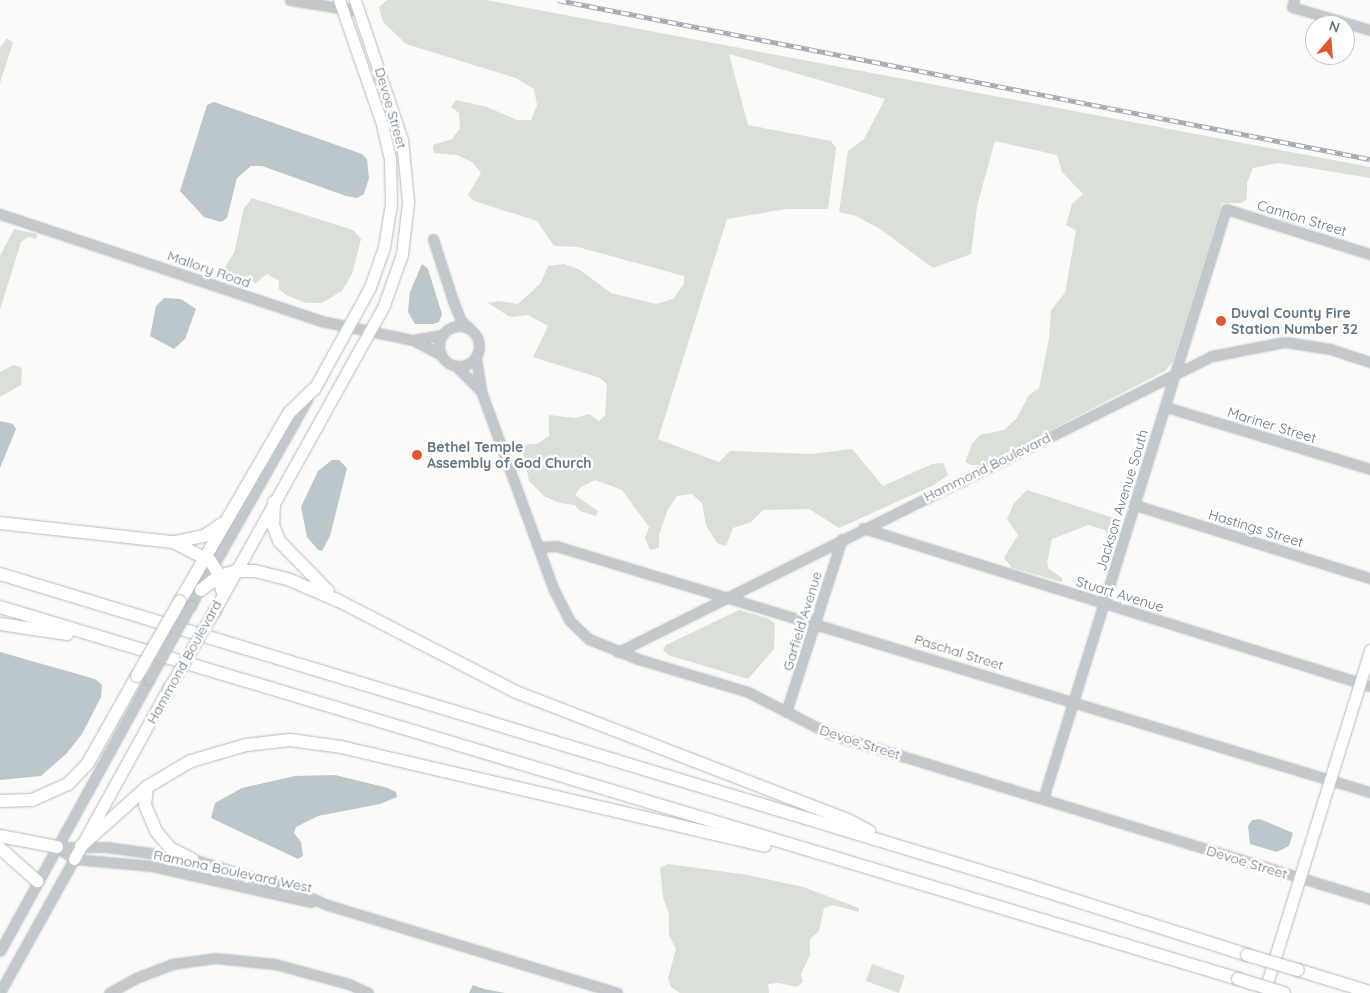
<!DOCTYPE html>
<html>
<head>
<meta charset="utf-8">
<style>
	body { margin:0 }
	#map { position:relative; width:1370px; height:993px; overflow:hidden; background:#fafaf8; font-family:Quicksand,sans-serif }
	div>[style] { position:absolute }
	.green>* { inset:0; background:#dadfd7; transform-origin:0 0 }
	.water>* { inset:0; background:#bbc7cb }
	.roads { filter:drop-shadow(0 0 1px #b5babe) drop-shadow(0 0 1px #b5babe) }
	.minor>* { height:9px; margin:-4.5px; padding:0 4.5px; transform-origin:4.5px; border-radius:4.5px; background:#c3c8cc }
	.minor>.ring { margin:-4.5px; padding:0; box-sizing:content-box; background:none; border:9px solid #c3c8cc; border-radius:50% }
	.major>* { height:11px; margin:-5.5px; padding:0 5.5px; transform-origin:5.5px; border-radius:5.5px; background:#fff }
	.highway>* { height:12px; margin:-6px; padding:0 6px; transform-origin:6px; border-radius:6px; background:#fff }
	.rail>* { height:4.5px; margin-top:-2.25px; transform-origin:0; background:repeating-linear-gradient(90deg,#fff 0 8px,#a2aab0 0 16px); box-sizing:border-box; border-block:1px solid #a2aab0 }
	.bridges { filter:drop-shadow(0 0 1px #b5babe) drop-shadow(0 0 1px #b5babe) }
	.minor-bridge>* { height:9px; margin:-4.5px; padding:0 4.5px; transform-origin:4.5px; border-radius:4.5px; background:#c3c8cc }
	.major-bridge>* { height:11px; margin:-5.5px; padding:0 5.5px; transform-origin:5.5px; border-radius:5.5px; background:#fff }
	.highway-bridge>* { height:12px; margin:-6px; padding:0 6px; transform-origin:6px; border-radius:6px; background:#fff }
	.dots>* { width:14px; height:14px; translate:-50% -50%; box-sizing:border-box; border:2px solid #fff; border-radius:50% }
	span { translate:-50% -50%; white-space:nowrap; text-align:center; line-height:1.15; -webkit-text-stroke:5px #fff; paint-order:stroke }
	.street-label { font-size:14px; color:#657683 }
	.poi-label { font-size:14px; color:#657683; font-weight:700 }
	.left { translate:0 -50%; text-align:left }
	.north { position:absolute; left:1305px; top:15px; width:50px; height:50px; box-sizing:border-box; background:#fff; border:1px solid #c1c8cd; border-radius:50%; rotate:18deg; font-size:14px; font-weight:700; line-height:20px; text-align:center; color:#657683 }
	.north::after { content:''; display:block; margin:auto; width:18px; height:22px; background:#e4572e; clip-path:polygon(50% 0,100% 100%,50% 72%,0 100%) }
</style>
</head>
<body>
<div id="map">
	<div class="green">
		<div style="clip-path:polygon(387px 0,486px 0,1370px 167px,1370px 178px,1279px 163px,1253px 168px,1247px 183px,1247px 199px,1242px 203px,1222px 203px,1173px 361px,1165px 371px,983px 465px,971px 465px,965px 462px,972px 444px,980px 435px,1004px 430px,1016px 419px,1029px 395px,1039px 388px,1049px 339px,1051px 310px,1065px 293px,1076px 230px,1066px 225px,1072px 204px,1083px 194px,1062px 172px,1057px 155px,995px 141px,977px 206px,971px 254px,933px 268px,880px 229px,856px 216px,839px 212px,848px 151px,864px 139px,885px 99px,729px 54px,748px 125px,831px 141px,836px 148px,828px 209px,786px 209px,727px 219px,658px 439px,719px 462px,730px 451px,811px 454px,852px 449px,883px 486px,932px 464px,943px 463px,948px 475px,934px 485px,839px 528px,809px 509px,763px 510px,751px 522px,733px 528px,726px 546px,717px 543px,706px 525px,702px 503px,692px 494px,677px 496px,668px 509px,659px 535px,659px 548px,650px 550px,645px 538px,649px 527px,622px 490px,595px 480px,581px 487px,575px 495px,598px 511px,596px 516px,580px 511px,575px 505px,560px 503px,544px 496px,529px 481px,521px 444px,537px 444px,549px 436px,549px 415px,575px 418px,589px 414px,599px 421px,605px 416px,607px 384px,600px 378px,533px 357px,548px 326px,528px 315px,510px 317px,488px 303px,498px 301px,518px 304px,540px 284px,548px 266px,564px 264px,580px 270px,611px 293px,656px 304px,673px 299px,684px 284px,684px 276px,578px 247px,554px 246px,537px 221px,474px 201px,468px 195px,481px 173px,472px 162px,457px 155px,434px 153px,433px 145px,452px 139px,460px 128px,459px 113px,451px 107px,456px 100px,487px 107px,517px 120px,531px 120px,537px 105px,534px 89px,516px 78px,406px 44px,383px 22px,379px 7px)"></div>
		<div style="clip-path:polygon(7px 38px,13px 43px,0 83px,0 48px)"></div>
		<div style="clip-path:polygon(252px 198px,353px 230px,361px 239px,352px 274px,342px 291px,322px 303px,306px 303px,286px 295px,279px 289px,279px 281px,267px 274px,256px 283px,226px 274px,225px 267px,234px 253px,244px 208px)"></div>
		<div style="clip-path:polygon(14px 229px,37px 234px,36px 239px,28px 237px,21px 242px,0 310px,0 256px)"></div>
		<div style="clip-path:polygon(14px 365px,22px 368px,21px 385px,0 397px,0 372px)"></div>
		<div style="clip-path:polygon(1027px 490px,1114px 518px,1118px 533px,1113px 552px,1107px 550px,1109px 535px,1105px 530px,1088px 525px,1052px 539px,1047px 563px,1049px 569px,1062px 578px,1062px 582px,1012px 568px,1004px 558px,1018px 535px,1007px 519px,1014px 503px)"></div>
		<div style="clip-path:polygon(739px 610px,767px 618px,775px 623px,774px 649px,748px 679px,668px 655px,663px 650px,666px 645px)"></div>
		<div style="clip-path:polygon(668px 864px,748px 875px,803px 887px,859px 908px,859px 912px,833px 905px,824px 908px,819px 931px,810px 939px,810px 955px,801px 974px,803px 982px,796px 987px,779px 983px,768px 984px,769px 993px,680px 993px,671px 987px,668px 978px,676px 949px,669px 935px,669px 913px,663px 898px,660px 868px)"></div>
		<div style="left:872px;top:964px;width:35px;height:18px;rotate:20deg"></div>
	</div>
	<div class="water">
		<div style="clip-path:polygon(214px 102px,362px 154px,367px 159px,369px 178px,364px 194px,357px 198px,346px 196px,262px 166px,251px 166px,237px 178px,227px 218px,221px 222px,204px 217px,180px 191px,207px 105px)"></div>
		<div style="clip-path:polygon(422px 264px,428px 269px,442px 314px,439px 322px,433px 324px,415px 324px,408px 312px,410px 292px)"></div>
		<div style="clip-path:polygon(164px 298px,181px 299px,196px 309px,185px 339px,174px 349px,150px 336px,156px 306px)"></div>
		<div style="clip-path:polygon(0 421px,13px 424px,16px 429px,0 468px)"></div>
		<div style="clip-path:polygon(332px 460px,339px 460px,347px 468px,330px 536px,322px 551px,318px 550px,307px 537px,301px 507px,318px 471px)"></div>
		<div style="clip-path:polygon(0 652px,95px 679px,102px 685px,101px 697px,82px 734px,67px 753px,41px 776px,0 780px)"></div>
		<div style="clip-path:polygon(335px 775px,388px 788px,396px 792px,397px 797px,380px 804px,318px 816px,296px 827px,294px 833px,301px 842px,303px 856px,298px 859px,211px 818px,215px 803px,242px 788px,295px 776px)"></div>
		<div style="clip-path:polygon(1260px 819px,1293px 833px,1289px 846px,1277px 852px,1250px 844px,1248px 826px,1252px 820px)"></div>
		<div style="clip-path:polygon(473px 985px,484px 989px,505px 993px,469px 993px)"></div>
	</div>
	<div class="roads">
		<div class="minor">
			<div style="left:290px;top:0;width:70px;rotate:9.1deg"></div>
			<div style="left:1294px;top:0;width:7px;rotate:106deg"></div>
			<div style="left:1292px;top:7px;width:81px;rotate:16.4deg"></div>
			<div style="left:0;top:214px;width:338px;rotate:18.4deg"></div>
			<div style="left:321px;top:321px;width:94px;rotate:11.7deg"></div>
			<div style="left:413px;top:340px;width:32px;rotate:28deg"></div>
			<div style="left:433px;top:239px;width:65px;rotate:72.1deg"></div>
			<div style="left:453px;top:301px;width:22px;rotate:68deg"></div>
			<div style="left:461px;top:321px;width:11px;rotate:41deg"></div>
			<div class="ring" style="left:439px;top:326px;width:31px;height:31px"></div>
			<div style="left:413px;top:340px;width:29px;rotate:-10deg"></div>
			<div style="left:476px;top:358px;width:33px;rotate:81deg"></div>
			<div style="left:481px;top:391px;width:210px;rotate:69.9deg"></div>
			<div style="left:553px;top:588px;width:36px;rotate:63deg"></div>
			<div style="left:569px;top:620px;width:28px;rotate:44deg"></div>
			<div style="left:589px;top:639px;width:53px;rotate:22.2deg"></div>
			<div style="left:638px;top:659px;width:115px;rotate:16.7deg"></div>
			<div style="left:748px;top:692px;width:92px;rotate:27.1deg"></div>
			<div style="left:830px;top:734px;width:565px;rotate:16.99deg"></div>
			<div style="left:457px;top:367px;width:34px;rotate:45deg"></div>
			<div style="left:1166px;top:407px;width:213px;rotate:16.9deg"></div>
			<div style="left:1135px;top:505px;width:246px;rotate:17.3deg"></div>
			<div style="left:863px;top:528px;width:531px;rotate:17.31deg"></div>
			<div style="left:539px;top:547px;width:17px;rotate:-3deg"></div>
			<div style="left:556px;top:546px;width:850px;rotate:16.82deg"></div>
			<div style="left:191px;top:605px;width:236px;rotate:-60.5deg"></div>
			<div style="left:618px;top:652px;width:664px;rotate:-26.49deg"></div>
			<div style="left:1212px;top:356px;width:74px;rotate:-10.9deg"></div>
			<div style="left:1285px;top:342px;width:46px;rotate:8.8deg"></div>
			<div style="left:1330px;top:349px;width:42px;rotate:18deg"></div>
			<div style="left:786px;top:712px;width:182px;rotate:-72.1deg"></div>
			<div style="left:1043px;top:799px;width:618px;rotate:-72.77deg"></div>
			<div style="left:1226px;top:209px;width:151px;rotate:17.4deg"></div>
			<div style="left:57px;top:847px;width:50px"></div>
			<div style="left:107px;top:847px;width:86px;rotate:8deg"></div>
			<div style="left:192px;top:859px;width:95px;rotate:16.5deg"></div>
			<div style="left:283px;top:886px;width:49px;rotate:22.9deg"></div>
			<div style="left:328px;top:905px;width:302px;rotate:16.9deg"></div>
			<div style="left:57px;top:847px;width:21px;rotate:35deg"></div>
			<div style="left:74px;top:859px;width:78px;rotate:5.1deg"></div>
			<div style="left:152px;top:866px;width:163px;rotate:12.8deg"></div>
			<div style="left:0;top:951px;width:309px;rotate:-61.2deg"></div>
			<div style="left:0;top:992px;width:152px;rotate:-60.9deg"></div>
			<div style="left:109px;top:993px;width:31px;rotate:-29deg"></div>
			<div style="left:136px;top:978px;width:39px;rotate:-21deg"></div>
			<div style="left:172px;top:964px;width:43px;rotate:-7.9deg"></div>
			<div style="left:215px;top:958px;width:60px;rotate:5.7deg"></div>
			<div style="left:275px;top:964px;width:77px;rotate:15.1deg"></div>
			<div style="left:349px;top:984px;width:21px;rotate:25deg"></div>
		</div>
		<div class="major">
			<div style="left:314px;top:389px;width:116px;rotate:-61.2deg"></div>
			<div style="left:370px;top:287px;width:42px;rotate:-70.7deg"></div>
			<div style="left:384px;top:247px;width:44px;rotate:-80.8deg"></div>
			<div style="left:391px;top:204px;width:45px;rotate:-91.3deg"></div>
			<div style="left:390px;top:159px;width:39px;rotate:-103deg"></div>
			<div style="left:381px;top:121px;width:128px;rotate:-109.1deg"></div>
			<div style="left:214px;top:611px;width:350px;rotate:-60.9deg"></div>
			<div style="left:384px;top:305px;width:54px;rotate:-70.6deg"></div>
			<div style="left:402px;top:254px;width:52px;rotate:-83.4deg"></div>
			<div style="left:408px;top:202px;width:62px;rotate:-95.5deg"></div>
			<div style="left:402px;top:140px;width:148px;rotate:-108.6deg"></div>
			<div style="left:74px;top:859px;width:194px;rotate:-61.1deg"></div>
			<div style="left:1264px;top:993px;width:359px;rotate:-72.8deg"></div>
		</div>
		<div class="highway">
			<div style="left:274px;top:502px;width:23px;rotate:92deg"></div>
			<div style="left:273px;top:525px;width:17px;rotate:69deg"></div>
			<div style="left:279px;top:541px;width:70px;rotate:45.6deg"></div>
			<div style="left:0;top:523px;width:174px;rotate:6.3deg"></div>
			<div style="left:173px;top:542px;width:42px;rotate:27.2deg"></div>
			<div style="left:210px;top:561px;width:12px;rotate:55deg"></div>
			<div style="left:217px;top:571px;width:23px;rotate:75deg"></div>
			<div style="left:175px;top:542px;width:30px;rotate:-12deg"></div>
			<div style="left:204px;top:536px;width:23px;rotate:-34deg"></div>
			<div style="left:0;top:574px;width:1076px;rotate:16.85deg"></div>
			<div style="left:1030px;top:886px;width:228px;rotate:17.6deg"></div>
			<div style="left:201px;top:590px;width:23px;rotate:-38deg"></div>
			<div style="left:219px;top:576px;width:18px;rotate:-16deg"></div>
			<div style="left:236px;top:571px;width:19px"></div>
			<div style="left:255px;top:571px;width:36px;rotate:14deg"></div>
			<div style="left:290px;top:580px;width:53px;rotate:23.2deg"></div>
			<div style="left:339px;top:601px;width:199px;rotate:27.2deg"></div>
			<div style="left:516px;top:692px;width:356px;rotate:21.1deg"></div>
			<div style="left:848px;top:820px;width:24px;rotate:28deg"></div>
			<div style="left:180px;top:601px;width:217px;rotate:-59.9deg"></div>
			<div style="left:289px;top:413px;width:35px;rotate:-44deg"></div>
			<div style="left:0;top:607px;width:1293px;rotate:16.72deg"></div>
			<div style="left:0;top:624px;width:68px;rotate:8.5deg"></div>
			<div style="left:147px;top:787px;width:18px;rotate:96deg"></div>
			<div style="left:145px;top:805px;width:28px;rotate:67deg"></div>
			<div style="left:156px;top:831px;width:22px;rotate:51deg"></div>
			<div style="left:170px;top:848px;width:25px;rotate:27deg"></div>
			<div style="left:0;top:801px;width:32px;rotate:-2deg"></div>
			<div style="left:32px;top:800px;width:39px;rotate:-24deg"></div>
			<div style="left:68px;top:784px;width:29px;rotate:-46deg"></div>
			<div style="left:88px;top:763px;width:100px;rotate:-60.6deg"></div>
			<div style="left:0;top:836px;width:58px;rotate:10.9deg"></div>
			<div style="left:81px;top:846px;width:89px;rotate:-41.8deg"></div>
			<div style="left:147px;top:787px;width:51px;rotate:-30.6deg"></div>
			<div style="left:191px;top:761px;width:57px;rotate:-16.2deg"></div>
			<div style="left:246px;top:745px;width:44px;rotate:-6.5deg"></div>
			<div style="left:290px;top:740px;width:51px;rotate:7.8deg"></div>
			<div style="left:341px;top:747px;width:435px;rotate:13.1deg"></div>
			<div style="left:0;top:848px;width:50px;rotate:41.7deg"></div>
			<div style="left:1298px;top:970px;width:75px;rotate:17deg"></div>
		</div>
	</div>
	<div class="rail">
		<div style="left:558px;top:0;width:827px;rotate:11.08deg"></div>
	</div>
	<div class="bridges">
		<div class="minor-bridge">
			<div style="left:149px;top:680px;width:86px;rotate:-60.8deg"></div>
		</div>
		<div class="major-bridge">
			<div style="left:168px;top:689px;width:91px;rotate:-59.5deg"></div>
		</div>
		<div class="highway-bridge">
			<div style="left:137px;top:676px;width:86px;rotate:-60.2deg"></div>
			<div style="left:1247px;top:955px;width:53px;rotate:16.4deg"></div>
			<div style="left:1238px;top:979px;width:48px;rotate:16.9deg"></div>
		</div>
	</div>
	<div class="dots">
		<div style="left:1221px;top:321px;background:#e4572e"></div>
		<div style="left:417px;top:455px;background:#e4572e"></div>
	</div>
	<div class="street-label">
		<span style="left:391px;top:108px;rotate:74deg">Devoe Street</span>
		<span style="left:1302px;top:218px;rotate:17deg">Cannon Street</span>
		<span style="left:209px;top:269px;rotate:19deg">Mallory Road</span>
		<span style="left:1272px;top:425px;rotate:17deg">Mariner Street</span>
		<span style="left:987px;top:467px;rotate:-26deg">Hammond Boulevard</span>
		<span style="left:1122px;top:500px;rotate:-73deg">Jackson Avenue South</span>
		<span style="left:1256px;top:528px;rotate:17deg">Hastings Street</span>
		<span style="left:1120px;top:594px;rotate:17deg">Stuart Avenue</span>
		<span style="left:802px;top:621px;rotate:-73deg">Garfield Avenue</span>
		<span style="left:959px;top:652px;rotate:17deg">Paschal Street</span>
		<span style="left:184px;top:662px;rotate:-61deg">Hammond Boulevard</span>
		<span style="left:860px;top:742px;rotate:18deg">Devoe Street</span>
		<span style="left:1247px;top:862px;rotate:17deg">Devoe Street</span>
		<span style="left:233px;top:871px;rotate:12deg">Ramona Boulevard West</span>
	</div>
	<div class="poi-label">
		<span class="left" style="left:1231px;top:321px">Duval County Fire<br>Station Number 32</span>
		<span class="left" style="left:427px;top:455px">Bethel Temple<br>Assembly of God Church</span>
	</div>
	<div class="north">N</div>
</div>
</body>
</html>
